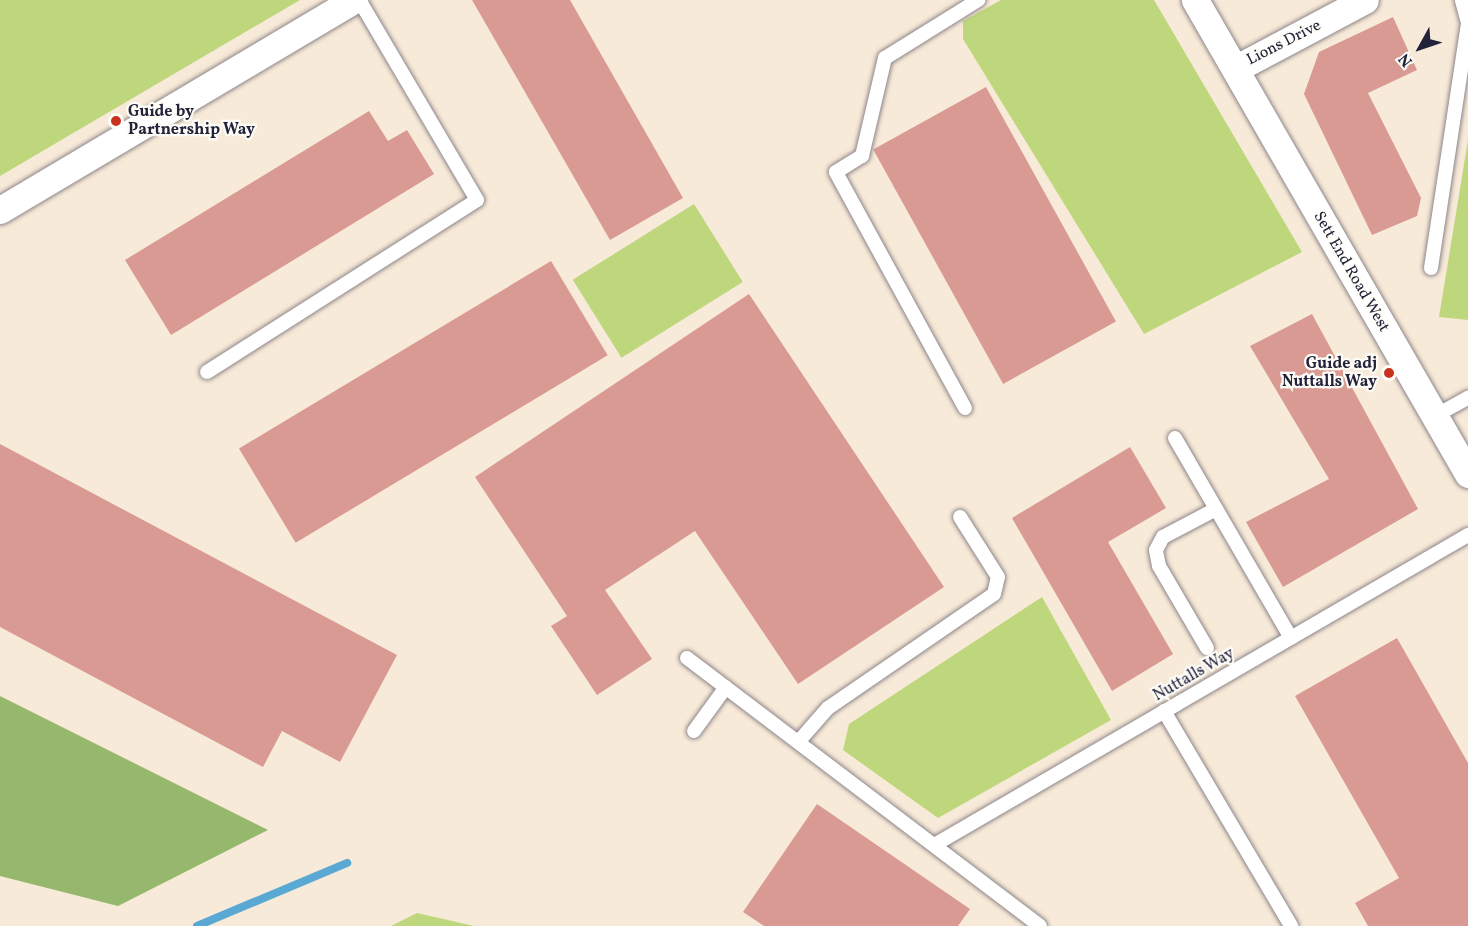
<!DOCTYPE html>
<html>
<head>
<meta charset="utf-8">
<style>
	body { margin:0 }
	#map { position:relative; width:1468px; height:926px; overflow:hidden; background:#f8ead8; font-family:Vollkorn,serif }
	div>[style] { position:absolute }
	.green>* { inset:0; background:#bed77c; transform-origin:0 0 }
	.forest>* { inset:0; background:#96b86c }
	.stream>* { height:8px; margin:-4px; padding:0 4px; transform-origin:4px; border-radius:4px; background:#5aa9d4 }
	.building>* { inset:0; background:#d99a93; transform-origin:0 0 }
	.roads { filter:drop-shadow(0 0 2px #8d868a) drop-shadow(0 0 2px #8d868a) }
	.service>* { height:14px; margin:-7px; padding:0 7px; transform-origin:7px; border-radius:7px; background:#fff }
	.minor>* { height:27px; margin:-13.5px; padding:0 13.5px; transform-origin:13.5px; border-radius:13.5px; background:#fff }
	.dots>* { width:16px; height:16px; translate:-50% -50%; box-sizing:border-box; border:3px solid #fdfcf7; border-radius:50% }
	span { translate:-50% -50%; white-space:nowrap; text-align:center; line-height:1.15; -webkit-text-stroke:4.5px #fdfcf7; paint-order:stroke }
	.street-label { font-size:16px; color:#22223b }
	.poi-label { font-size:16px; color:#22223b; font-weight:700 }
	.left { translate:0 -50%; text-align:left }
	.right { translate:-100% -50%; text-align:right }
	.north { position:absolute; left:1390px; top:18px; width:60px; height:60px; -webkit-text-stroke:4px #fdfcf7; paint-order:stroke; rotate:230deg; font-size:16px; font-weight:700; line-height:24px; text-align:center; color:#22223b }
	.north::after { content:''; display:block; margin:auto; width:21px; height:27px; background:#22223b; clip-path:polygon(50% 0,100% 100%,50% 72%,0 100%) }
</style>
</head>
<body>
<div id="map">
	<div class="green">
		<div style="clip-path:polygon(0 0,300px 0,0 176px)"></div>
		<div style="clip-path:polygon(1001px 0,1154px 0,1302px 252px,1144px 334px,963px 39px,963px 21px)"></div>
		<div style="clip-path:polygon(1468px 140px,1468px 320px,1439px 317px)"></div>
		<div style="left:694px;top:204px;width:92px;height:143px;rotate:58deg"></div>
		<div style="clip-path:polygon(1042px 597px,1111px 720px,938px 818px,843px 750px,849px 724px)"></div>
		<div style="clip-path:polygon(417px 913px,474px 926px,391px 926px)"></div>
	</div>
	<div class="forest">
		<div style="clip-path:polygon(0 696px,268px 830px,118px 906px,0 876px)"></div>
	</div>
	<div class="stream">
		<div style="left:197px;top:926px;width:163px;rotate:-22.8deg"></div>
	</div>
	<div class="building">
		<div style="clip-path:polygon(472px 0,570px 0,683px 198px,610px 240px)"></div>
		<div style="clip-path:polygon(1393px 17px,1417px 70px,1368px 93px,1421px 198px,1417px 216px,1372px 235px,1304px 94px,1319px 52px)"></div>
		<div style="left:986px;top:87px;width:268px;height:129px;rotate:61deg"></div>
		<div style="clip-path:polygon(369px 111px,388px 141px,407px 130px,434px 174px,171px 335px,125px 260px)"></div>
		<div style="left:551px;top:261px;width:110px;height:364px;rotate:59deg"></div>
		<div style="clip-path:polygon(749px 294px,944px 587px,798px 684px,695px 531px,605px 590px,652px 659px,597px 695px,551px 626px,567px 616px,475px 477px)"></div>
		<div style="clip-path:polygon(1312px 314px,1418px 509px,1283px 587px,1246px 522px,1329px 479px,1250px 346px)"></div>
		<div style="clip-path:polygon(0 444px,397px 655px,340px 762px,282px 731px,263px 767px,0 627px)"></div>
		<div style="clip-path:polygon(1130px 447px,1166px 508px,1108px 542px,1173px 654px,1112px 691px,1012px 518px)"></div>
		<div style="clip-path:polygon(1397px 638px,1468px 763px,1468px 926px,1368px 926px,1355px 903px,1399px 878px,1295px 696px)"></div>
		<div style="clip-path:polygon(817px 804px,970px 909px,958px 926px,764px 926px,743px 912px)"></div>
	</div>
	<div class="roads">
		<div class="service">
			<div style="left:1431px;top:268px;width:248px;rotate:-81.4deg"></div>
			<div style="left:1468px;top:23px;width:24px;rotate:-105deg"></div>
			<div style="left:207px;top:372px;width:320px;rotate:-32.5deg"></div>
			<div style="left:477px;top:200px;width:232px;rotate:-120.5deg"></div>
			<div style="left:965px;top:408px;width:269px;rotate:-118.7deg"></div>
			<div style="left:836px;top:172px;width:31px;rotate:-32deg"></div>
			<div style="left:862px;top:156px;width:101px;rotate:-76.8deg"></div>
			<div style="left:885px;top:58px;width:110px;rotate:-31.9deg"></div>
			<div style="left:1435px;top:416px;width:38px;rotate:-29deg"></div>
			<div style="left:1175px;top:438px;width:231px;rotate:59.9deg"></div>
			<div style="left:1207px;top:648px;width:95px;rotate:-120.3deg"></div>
			<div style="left:1159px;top:566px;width:16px;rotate:-101deg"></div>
			<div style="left:1156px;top:550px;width:15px;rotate:-62deg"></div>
			<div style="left:1163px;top:537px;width:60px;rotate:-27.8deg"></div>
			<div style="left:687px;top:658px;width:443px;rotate:37.2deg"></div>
			<div style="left:1164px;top:711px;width:250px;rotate:59.4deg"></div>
			<div style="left:694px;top:731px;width:54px;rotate:-54deg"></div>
			<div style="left:799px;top:741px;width:44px;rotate:-48.7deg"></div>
			<div style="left:828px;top:708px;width:201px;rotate:-34.5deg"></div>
			<div style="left:994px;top:594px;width:17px;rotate:-77deg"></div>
			<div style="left:998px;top:577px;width:71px;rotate:-122.3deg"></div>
			<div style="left:936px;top:844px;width:615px;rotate:-30.15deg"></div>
		</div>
		<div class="minor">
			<div style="left:1195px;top:0;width:547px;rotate:60.06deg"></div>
			<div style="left:1235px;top:69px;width:147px;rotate:-28deg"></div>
			<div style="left:0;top:210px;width:412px;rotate:-30.7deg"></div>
		</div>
	</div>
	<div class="dots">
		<div style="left:116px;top:121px;background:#c8321e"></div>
		<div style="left:1389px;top:373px;background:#c8321e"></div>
	</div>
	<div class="street-label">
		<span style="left:1284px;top:43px;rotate:-27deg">Lions Drive</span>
		<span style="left:1351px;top:272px;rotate:60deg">Sett End Road West</span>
		<span style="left:1194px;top:675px;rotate:-30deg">Nuttalls Way</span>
	</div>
	<div class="poi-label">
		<span class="left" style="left:128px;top:121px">Guide by<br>Partnership Way</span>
		<span class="right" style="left:1377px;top:373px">Guide adj<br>Nuttalls Way</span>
	</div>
	<div class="north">N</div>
</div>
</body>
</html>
